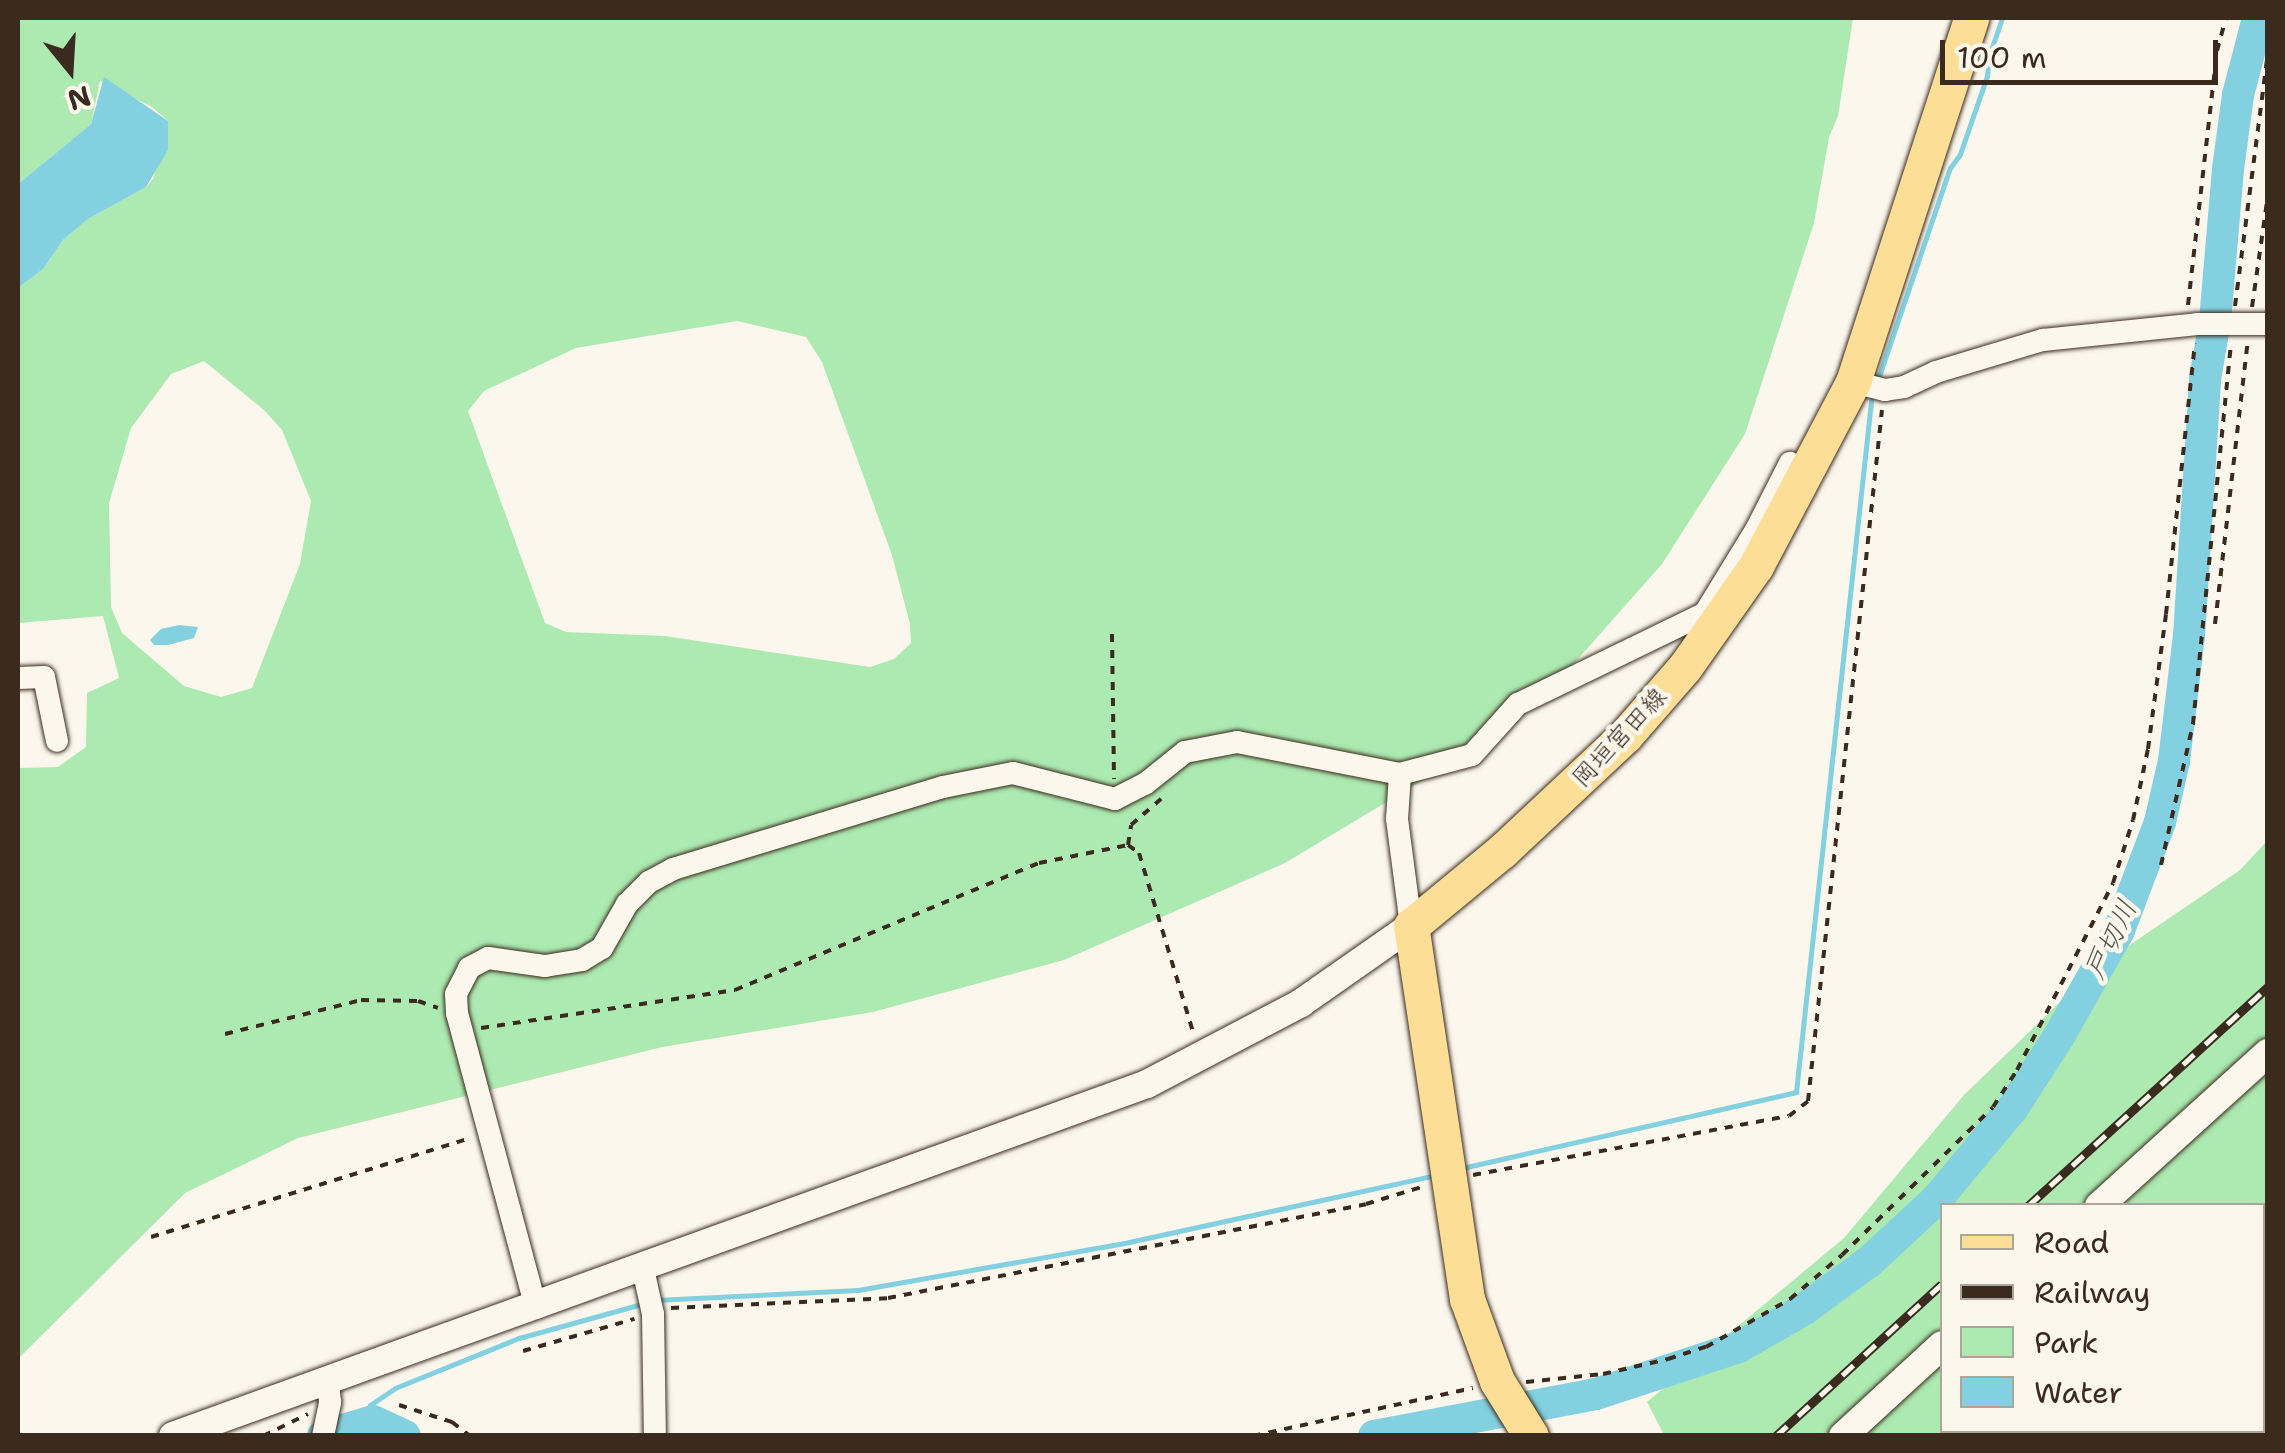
<!DOCTYPE html>
<html>
<head>
<meta charset="utf-8">
<style>
	body { margin:0 }
	#map { position:relative; width:2285px; height:1453px; overflow:hidden; background:#fbf7ec; font-family:"Shantell Sans","Klee One",sans-serif }
	div>[style] { position:absolute }
	.green>* { inset:0; background:#aceab1 }
	.water>* { inset:0; background:#83d1e0 }
	.stream>* { height:5px; margin:-2.5px; padding:0 2.5px; transform-origin:2.5px; border-radius:2.5px; background:#83d1e0 }
	.river>* { height:32px; margin:-16px; padding:0 16px; transform-origin:16px; border-radius:16px; background:#83d1e0 }
	.path>* { height:4px; margin-top:-2px; transform-origin:0; background:repeating-linear-gradient(90deg,#3b2a1e 0 8px,transparent 0 16px) }
	.roads { filter:drop-shadow(0 0 2px #3b2a1e) drop-shadow(0 0 2px #3b2a1e) }
	.minor>* { height:22px; margin:-11px; padding:0 11px; transform-origin:11px; border-radius:11px; background:#fbf7ec }
	.tertiary>* { height:28px; margin:-14px; padding:0 14px; transform-origin:14px; border-radius:14px; background:#fbf7ec }
	.primary>* { height:35px; margin:-17.5px; padding:0 17.5px; transform-origin:17.5px; border-radius:17.5px; background:#fcde96 }
	.rail>* { height:9px; margin-top:-4.5px; transform-origin:0; background:repeating-linear-gradient(90deg,#fbf7ec 0 15px,#3b2a1e 0 30px); box-sizing:border-box; border-block:2px solid #3b2a1e }
	span { translate:-50% -50%; white-space:nowrap; text-align:center; line-height:1.15; -webkit-text-stroke:9px #fbf7ec; paint-order:stroke }
	.street-label { font-size:25px; color:#3b2a1e }
	.water-label { font-size:28px; color:#4d544e; font-style:italic }
	.frame { position:absolute; inset:0; border:20px solid #3b2a1e; pointer-events:none }
	.legend { position:absolute; left:1940px; top:1203px; width:325px; height:230px; box-sizing:border-box; background:#fbf7ec; border:2px solid #aea59a; margin:0; padding:12px 18px; list-style:none; font-size:30px; color:#3b2a1e }
	.legend li { display:flex; align-items:center; gap:20px; height:50px }
	.legend b { width:50px; border:2px solid #aea59a }
	.north { position:absolute; left:20px; top:20px; width:100px; height:100px; -webkit-text-stroke:8px #fbf7ec; paint-order:stroke; rotate:162deg; font-size:28px; font-weight:700; line-height:40px; text-align:center; color:#3b2a1e }
	.north::after { content:''; display:block; margin:auto; width:35px; height:45px; background:#3b2a1e; clip-path:polygon(50% 0,100% 100%,50% 72%,0 100%) }
	.scale { position:absolute; left:1940px; top:40px; width:278px; height:45px; box-sizing:border-box; border:5px solid #3b2a1e; border-top:0; padding-left:12px; font-size:30px; line-height:35px; white-space:nowrap; color:#3b2a1e; -webkit-text-stroke:8px #fbf7ec; paint-order:stroke }
</style>
</head>
<body>
<div id="map">
	<div class="green">
		<div style="clip-path:polygon(evenodd,18px 18px,1853px 18px,1838px 116px,1829px 137px,1814px 223px,1745px 434px,1662px 564px,1554px 686px,1440px 770px,1285px 863px,1064px 960px,873px 1012px,662px 1047px,298px 1138px,185px 1193px,18px 1359px,18px 768px,58px 767px,86px 747px,87px 693px,119px 678px,103px 616px,18px 623px,18px 288px,43px 269px,63px 240px,88px 219px,146px 187px,153px 179px,168px 121px,152px 107px,100px 81px,91px 124px,18px 184px,18px 18px,737px 321px,806px 337px,822px 362px,892px 555px,910px 624px,911px 643px,894px 659px,870px 667px,665px 636px,566px 632px,545px 623px,468px 411px,484px 391px,576px 348px,737px 321px,18px 18px,204px 361px,264px 410px,282px 430px,311px 501px,300px 564px,252px 688px,221px 697px,184px 686px,122px 633px,111px 607px,109px 503px,131px 428px,171px 374px,204px 361px)"></div>
		<div style="clip-path:polygon(evenodd,2267px 841px,2267px 1435px,1664px 1435px,1647px 1402px,1844px 1238px,1964px 1095px,2093px 970px,2240px 870px,2267px 841px,1942px 1206px,2262px 1206px,2262px 1430px,1942px 1430px,1942px 1206px)"></div>
	</div>
	<div class="water">
		<div style="clip-path:polygon(104px 77px,168px 121px,168px 150px,146px 187px,88px 219px,63px 240px,43px 269px,18px 288px,18px 184px,91px 124px)"></div>
		<div style="clip-path:polygon(179px 625px,198px 627px,194px 638px,168px 645px,154px 645px,150px 640px,161px 629px)"></div>
	</div>
	<div class="stream">
		<div style="left:1877px;top:382px;width:226px;rotate:-71.2deg"></div>
		<div style="left:1950px;top:168px;width:17px;rotate:-54deg"></div>
		<div style="left:1960px;top:154px;width:83px;rotate:-70.9deg"></div>
		<div style="left:1987px;top:76px;width:20px;rotate:-84deg"></div>
		<div style="left:1989px;top:56px;width:40px;rotate:-71.1deg"></div>
		<div style="left:1462px;top:1168px;width:343px;rotate:-12.8deg"></div>
		<div style="left:1796px;top:1092px;width:704px;rotate:-83.8deg"></div>
		<div style="left:655px;top:1300px;width:203px;rotate:-2.8deg"></div>
		<div style="left:858px;top:1290px;width:275px;rotate:-10deg"></div>
		<div style="left:1129px;top:1242px;width:315px;rotate:-12.3deg"></div>
		<div style="left:373px;top:1421px;width:16px;rotate:-101deg"></div>
		<div style="left:370px;top:1405px;width:30px;rotate:-34deg"></div>
		<div style="left:395px;top:1388px;width:134px;rotate:-22deg"></div>
		<div style="left:519px;top:1338px;width:131px;rotate:-15.5deg"></div>
	</div>
	<div class="river">
		<div style="left:323px;top:1436px;width:52px;rotate:-16.7deg"></div>
		<div style="left:373px;top:1421px;width:35px;rotate:25deg"></div>
		<div style="left:1374px;top:1436px;width:226px;rotate:-10.7deg"></div>
		<div style="left:1596px;top:1394px;width:151px;rotate:-18.2deg"></div>
		<div style="left:1739px;top:1347px;width:74px;rotate:-30deg"></div>
		<div style="left:1803px;top:1310px;width:83px;rotate:-36.2deg"></div>
		<div style="left:1870px;top:1261px;width:91px;rotate:-42.8deg"></div>
		<div style="left:1937px;top:1199px;width:117px;rotate:-50.2deg"></div>
		<div style="left:2012px;top:1109px;width:85px;rotate:-57.1deg"></div>
		<div style="left:2058px;top:1038px;width:124px;rotate:-60.5deg"></div>
		<div style="left:2119px;top:930px;width:116px;rotate:-69.2deg"></div>
		<div style="left:2160px;top:822px;width:63px;rotate:-77.1deg"></div>
		<div style="left:2174px;top:761px;width:126px;rotate:-83.2deg"></div>
		<div style="left:2189px;top:636px;width:257px;rotate:-86.4deg"></div>
		<div style="left:2205px;top:379px;width:59px;rotate:-80.2deg"></div>
		<div style="left:2215px;top:321px;width:153px;rotate:-85.1deg"></div>
		<div style="left:2228px;top:169px;width:75px;rotate:-82.3deg"></div>
		<div style="left:2238px;top:95px;width:80px;rotate:-75.4deg"></div>
	</div>
	<div class="path">
		<div style="left:2188px;top:305px;width:256px;rotate:-83.5deg"></div>
		<div style="left:2217px;top:51px;width:34px;rotate:-75deg"></div>
		<div style="left:2235px;top:306px;width:255px;rotate:-82.6deg"></div>
		<div style="left:2252px;top:307px;width:113px;rotate:-81.9deg"></div>
		<div style="left:2215px;top:624px;width:280px;rotate:-83.4deg"></div>
		<div style="left:1112px;top:634px;width:145px;rotate:89.2deg"></div>
		<div style="left:1128px;top:845px;width:20px;rotate:-81deg"></div>
		<div style="left:1131px;top:825px;width:40px;rotate:-41deg"></div>
		<div style="left:2161px;top:865px;width:145px;rotate:-77.2deg"></div>
		<div style="left:2193px;top:724px;width:380px;rotate:-84.3deg"></div>
		<div style="left:481px;top:1028px;width:257px;rotate:-8.5deg"></div>
		<div style="left:735px;top:990px;width:329px;rotate:-22.7deg"></div>
		<div style="left:1039px;top:863px;width:91px;rotate:-11.4deg"></div>
		<div style="left:1128px;top:845px;width:14px;rotate:36deg"></div>
		<div style="left:1139px;top:853px;width:190px;rotate:73.2deg"></div>
		<div style="left:225px;top:1034px;width:140px;rotate:-14deg"></div>
		<div style="left:361px;top:1000px;width:57px;rotate:1deg"></div>
		<div style="left:418px;top:1001px;width:21px;rotate:19deg"></div>
		<div style="left:1473px;top:1175px;width:321px;rotate:-10.6deg"></div>
		<div style="left:1789px;top:1116px;width:24px;rotate:-38deg"></div>
		<div style="left:1808px;top:1101px;width:695px;rotate:-83.89deg"></div>
		<div style="left:151px;top:1237px;width:335px;rotate:-17.2deg"></div>
		<div style="left:671px;top:1308px;width:217px;rotate:-2.6deg"></div>
		<div style="left:888px;top:1298px;width:487px;rotate:-11.1deg"></div>
		<div style="left:1366px;top:1204px;width:62px;rotate:-17deg"></div>
		<div style="left:523px;top:1351px;width:116px;rotate:-16.1deg"></div>
		<div style="left:1526px;top:1382px;width:77px;rotate:-5.9deg"></div>
		<div style="left:1603px;top:1374px;width:67px;rotate:-13deg"></div>
		<div style="left:1668px;top:1359px;width:40px;rotate:-18deg"></div>
		<div style="left:1706px;top:1347px;width:97px;rotate:-29.7deg"></div>
		<div style="left:1790px;top:1299px;width:68px;rotate:-40.2deg"></div>
		<div style="left:1842px;top:1255px;width:211px;rotate:-44.4deg"></div>
		<div style="left:1993px;top:1107px;width:44px;rotate:-57deg"></div>
		<div style="left:2017px;top:1070px;width:210px;rotate:-62.8deg"></div>
		<div style="left:2113px;top:883px;width:66px;rotate:-72.4deg"></div>
		<div style="left:2133px;top:820px;width:73px;rotate:-78.1deg"></div>
		<div style="left:2148px;top:749px;width:136px;rotate:-82.4deg"></div>
		<div style="left:2166px;top:614px;width:272px;rotate:-83.9deg"></div>
		<div style="left:399px;top:1405px;width:56px;rotate:17.8deg"></div>
		<div style="left:452px;top:1422px;width:23px;rotate:38deg"></div>
		<div style="left:263px;top:1436px;width:50px;rotate:-26.1deg"></div>
		<div style="left:1253px;top:1436px;width:225px;rotate:-12.3deg"></div>
	</div>
	<div class="roads">
		<div class="minor">
			<div style="left:1853px;top:382px;width:33px;rotate:14deg"></div>
			<div style="left:1885px;top:390px;width:19px;rotate:-9deg"></div>
			<div style="left:1904px;top:387px;width:35px;rotate:-25deg"></div>
			<div style="left:1936px;top:372px;width:112px;rotate:-16.7deg"></div>
			<div style="left:2043px;top:340px;width:155px;rotate:-5.9deg"></div>
			<div style="left:2197px;top:324px;width:71px"></div>
			<div style="left:18px;top:678px;width:26px;rotate:-2deg"></div>
			<div style="left:44px;top:677px;width:65px;rotate:78.5deg"></div>
			<div style="left:1400px;top:774px;width:74px;rotate:-14.8deg"></div>
			<div style="left:1472px;top:755px;width:69px;rotate:-48deg"></div>
			<div style="left:1518px;top:704px;width:208px;rotate:-25.9deg"></div>
			<div style="left:1705px;top:613px;width:100px;rotate:-58.5deg"></div>
			<div style="left:1757px;top:528px;width:73px;rotate:-63.1deg"></div>
			<div style="left:643px;top:1269px;width:46px;rotate:77.5deg"></div>
			<div style="left:653px;top:1314px;width:122px;rotate:89.1deg"></div>
			<div style="left:536px;top:1308px;width:305px;rotate:-105deg"></div>
			<div style="left:457px;top:1013px;width:19px;rotate:-93deg"></div>
			<div style="left:456px;top:994px;width:29px;rotate:-63deg"></div>
			<div style="left:469px;top:968px;width:21px;rotate:-28deg"></div>
			<div style="left:488px;top:958px;width:58px;rotate:8deg"></div>
			<div style="left:545px;top:966px;width:37px;rotate:-9deg"></div>
			<div style="left:582px;top:960px;width:23px;rotate:-31deg"></div>
			<div style="left:602px;top:948px;width:51px;rotate:-60.4deg"></div>
			<div style="left:627px;top:904px;width:31px;rotate:-45deg"></div>
			<div style="left:649px;top:882px;width:27px;rotate:-28deg"></div>
			<div style="left:673px;top:869px;width:282px;rotate:-16.9deg"></div>
			<div style="left:943px;top:787px;width:71px;rotate:-11.3deg"></div>
			<div style="left:1013px;top:773px;width:105px;rotate:14.3deg"></div>
			<div style="left:1115px;top:799px;width:34px;rotate:-27deg"></div>
			<div style="left:1145px;top:784px;width:51px;rotate:-38.7deg"></div>
			<div style="left:1185px;top:752px;width:53px;rotate:-10.9deg"></div>
			<div style="left:1237px;top:742px;width:166px;rotate:11.1deg"></div>
			<div style="left:1400px;top:774px;width:45px;rotate:93.8deg"></div>
			<div style="left:1397px;top:819px;width:108px;rotate:82.5deg"></div>
			<div style="left:323px;top:1436px;width:35px;rotate:-78deg"></div>
			<div style="left:330px;top:1402px;width:20px;rotate:-96deg"></div>
		</div>
		<div class="tertiary">
			<div style="left:2099px;top:1206px;width:228px;rotate:-42.2deg"></div>
			<div style="left:173px;top:1436px;width:1036px;rotate:-19.87deg"></div>
			<div style="left:1147px;top:1084px;width:174px;rotate:-27.7deg"></div>
			<div style="left:1301px;top:1003px;width:134px;rotate:-35deg"></div>
			<div style="left:1843px;top:1436px;width:134px;rotate:-42.6deg"></div>
		</div>
		<div class="primary">
			<div style="left:1531px;top:1436px;width:65px;rotate:-121.7deg"></div>
			<div style="left:1497px;top:1381px;width:87px;rotate:-110.1deg"></div>
			<div style="left:1467px;top:1299px;width:377px;rotate:-98.5deg"></div>
			<div style="left:1411px;top:926px;width:118px;rotate:-39.5deg"></div>
			<div style="left:1502px;top:851px;width:168px;rotate:-43.1deg"></div>
			<div style="left:1625px;top:736px;width:91px;rotate:-49deg"></div>
			<div style="left:1685px;top:667px;width:123px;rotate:-54.9deg"></div>
			<div style="left:1756px;top:566px;width:208px;rotate:-62.2deg"></div>
			<div style="left:1853px;top:382px;width:383px;rotate:-72deg"></div>
		</div>
	</div>
	<div class="rail">
		<div style="left:2028px;top:1206px;width:325px;rotate:-42.4deg"></div>
		<div style="left:1776px;top:1436px;width:225px;rotate:-42.5deg"></div>
	</div>
	<div class="street-label">
		<span style="left:1619px;top:737px;rotate:-47deg">岡垣宮田線</span>
	</div>
	<div class="water-label">
		<span style="left:2110px;top:939px;rotate:-64deg">戸切川</span>
	</div>
	<div class="frame"></div>
	<ul class="legend">
	<li><b style="height:12px;background:#fcde96"></b>Road</li>
	<li><b style="height:12px;background:#3b2a1e"></b>Railway</li>
	<li><b style="height:28px;background:#aceab1"></b>Park</li>
	<li><b style="height:28px;background:#83d1e0"></b>Water</li>
	</ul>
	<div class="north">N</div>
	<div class="scale">100 m</div>
</div>
</body>
</html>
